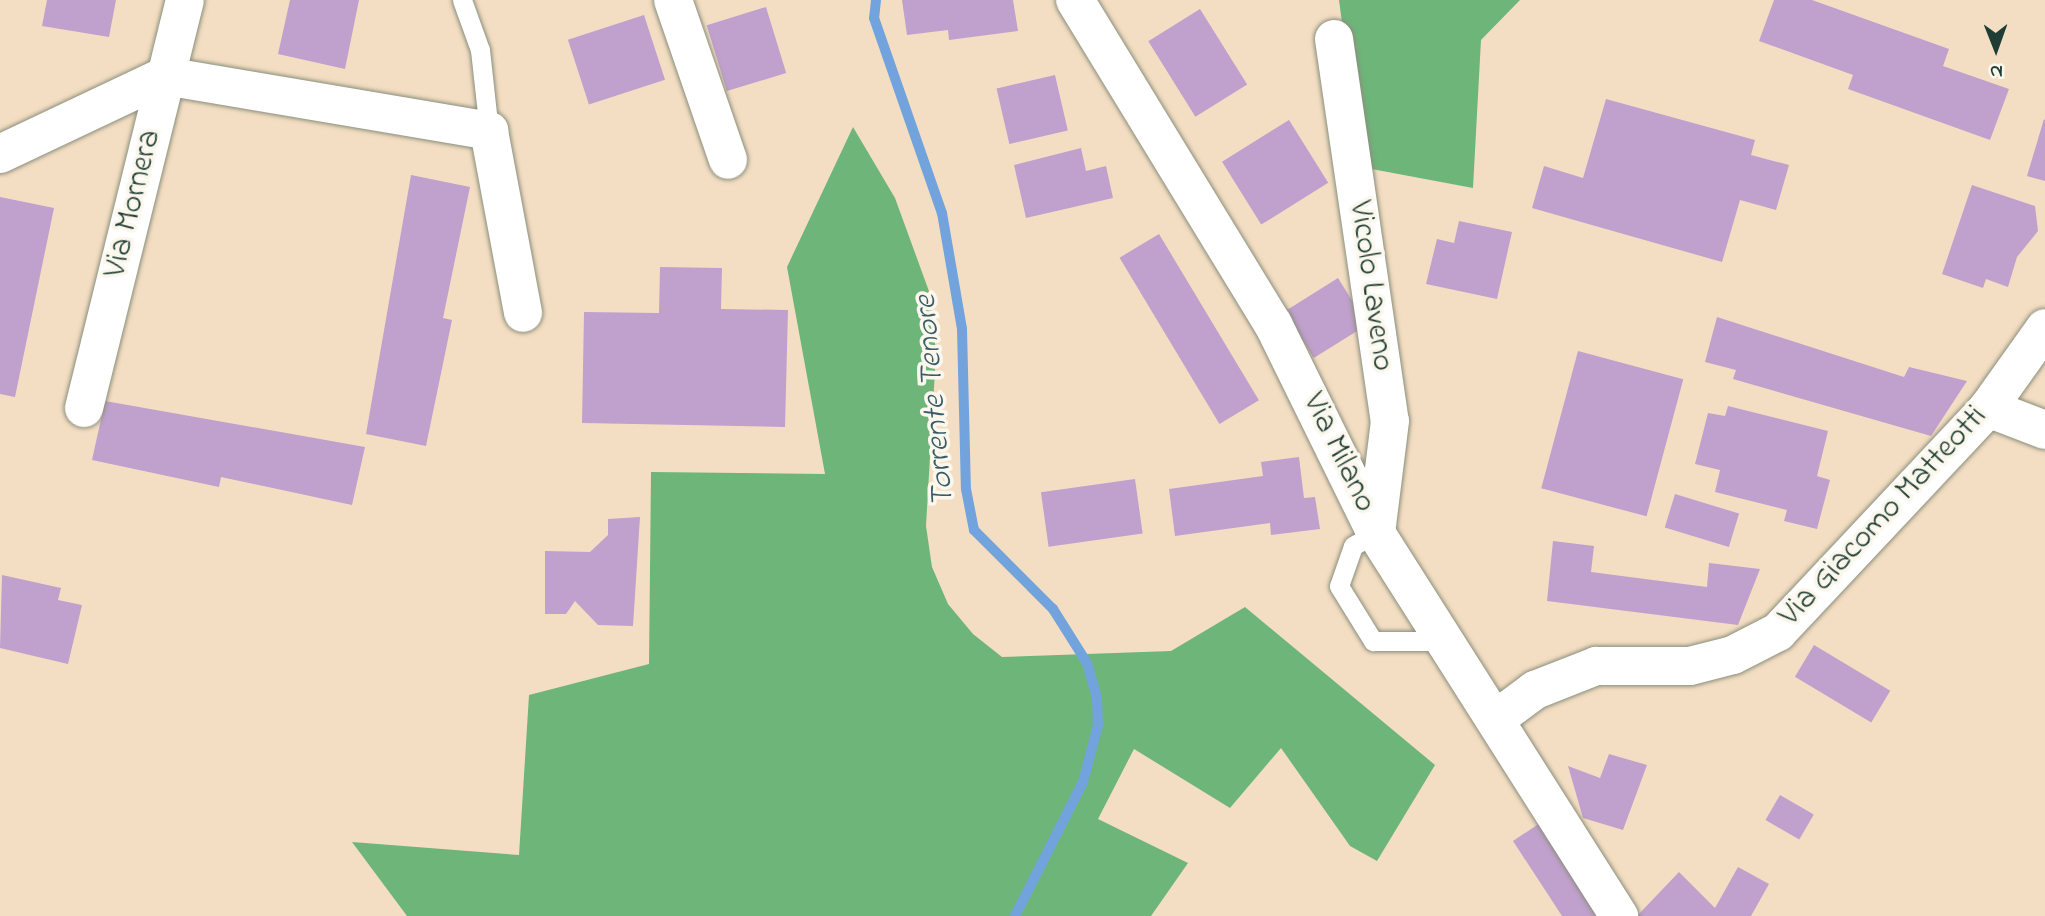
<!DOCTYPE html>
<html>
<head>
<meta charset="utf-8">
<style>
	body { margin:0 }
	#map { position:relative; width:2045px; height:916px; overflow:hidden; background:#f4dec3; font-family:"Indie Flower",sans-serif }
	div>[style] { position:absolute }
	.forest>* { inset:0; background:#6eb57a }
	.stream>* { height:10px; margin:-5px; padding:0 5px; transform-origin:5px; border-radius:5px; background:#73a3dd }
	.building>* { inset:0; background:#c0a0cd; transform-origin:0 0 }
	.roads { filter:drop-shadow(0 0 2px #8a8e7c) drop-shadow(0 0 2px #8a8e7c) }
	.service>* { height:19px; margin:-9.5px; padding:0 9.5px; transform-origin:9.5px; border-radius:9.5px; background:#fff }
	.minor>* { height:38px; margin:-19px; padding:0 19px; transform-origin:19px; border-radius:19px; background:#fff }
	.tertiary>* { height:38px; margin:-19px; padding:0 19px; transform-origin:19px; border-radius:19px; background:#fff }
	span { translate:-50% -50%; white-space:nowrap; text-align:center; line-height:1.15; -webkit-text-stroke:7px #fbf7ec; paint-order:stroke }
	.street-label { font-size:32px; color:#1f3d34 }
	.water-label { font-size:33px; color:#385c67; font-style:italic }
	.north { position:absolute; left:1961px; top:14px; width:70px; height:70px; -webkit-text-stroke:5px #fbf7ec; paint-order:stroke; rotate:179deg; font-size:19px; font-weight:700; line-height:28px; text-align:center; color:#1f3d34 }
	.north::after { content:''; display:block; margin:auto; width:24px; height:32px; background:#1f3d34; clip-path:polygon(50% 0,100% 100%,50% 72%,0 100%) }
</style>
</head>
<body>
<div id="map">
	<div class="forest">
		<div style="clip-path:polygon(1339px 0,1520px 0,1481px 40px,1473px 188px,1361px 167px)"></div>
		<div style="clip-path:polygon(853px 127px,895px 198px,930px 294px,936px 353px,926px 526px,932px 567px,948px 604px,973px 634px,1002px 657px,1171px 651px,1245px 607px,1435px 765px,1377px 861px,1350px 846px,1281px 748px,1230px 808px,1134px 749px,1098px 819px,1188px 863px,1151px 916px,407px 916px,352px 842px,519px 855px,529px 695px,649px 664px,651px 472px,825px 474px,787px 267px)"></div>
	</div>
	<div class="stream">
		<div style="left:876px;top:0;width:18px;rotate:96deg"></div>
		<div style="left:874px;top:18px;width:207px;rotate:70.8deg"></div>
		<div style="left:942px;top:213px;width:118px;rotate:80.2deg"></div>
		<div style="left:962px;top:329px;width:160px;rotate:88.6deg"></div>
		<div style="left:966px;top:489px;width:42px;rotate:79deg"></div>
		<div style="left:974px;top:530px;width:112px;rotate:45deg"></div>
		<div style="left:1053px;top:609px;width:64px;rotate:57.8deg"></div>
		<div style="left:1087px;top:663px;width:37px;rotate:74deg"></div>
		<div style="left:1097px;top:699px;width:26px;rotate:88deg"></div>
		<div style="left:1098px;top:725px;width:59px;rotate:104.7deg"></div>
		<div style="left:1083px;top:782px;width:150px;rotate:116.9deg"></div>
	</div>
	<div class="building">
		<div style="clip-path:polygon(47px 0,116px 0,109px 37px,42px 26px)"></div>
		<div style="clip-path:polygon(290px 0,359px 0,345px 69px,278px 54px)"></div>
		<div style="clip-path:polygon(902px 0,1013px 0,1018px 31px,949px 40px,948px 30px,907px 35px)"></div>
		<div style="clip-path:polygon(1774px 0,1812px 0,1949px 49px,1943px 66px,2009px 89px,1990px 140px,1848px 89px,1853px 75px,1759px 41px)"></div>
		<div style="left:766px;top:7px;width:69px;height:62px;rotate:73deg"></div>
		<div style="left:1200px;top:9px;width:89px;height:61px;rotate:58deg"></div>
		<div style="left:644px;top:15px;width:68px;height:80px;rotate:72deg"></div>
		<div style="left:1055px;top:75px;width:57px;height:60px;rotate:77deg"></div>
		<div style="clip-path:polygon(1606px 99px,1755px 140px,1751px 155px,1789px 165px,1776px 210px,1740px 200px,1722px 262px,1532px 208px,1544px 166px,1583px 178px)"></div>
		<div style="clip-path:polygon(2044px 119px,2045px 120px,2045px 181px,2027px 176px)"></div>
		<div style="left:1289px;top:120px;width:74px;height:79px;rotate:58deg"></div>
		<div style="clip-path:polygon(1081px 148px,1086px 171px,1106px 166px,1113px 198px,1026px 218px,1014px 165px)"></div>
		<div style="clip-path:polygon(411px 175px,470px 187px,443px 318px,452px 320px,426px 446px,366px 434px)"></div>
		<div style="clip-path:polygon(1972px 185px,2035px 206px,2038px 231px,2017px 257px,2008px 287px,1986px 279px,1983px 288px,1942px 274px)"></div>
		<div style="clip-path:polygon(0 197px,54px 208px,15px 397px,0 394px)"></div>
		<div style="clip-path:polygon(1459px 221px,1512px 232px,1497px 299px,1426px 284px,1437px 239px,1454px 243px)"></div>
		<div style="left:1159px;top:234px;width:194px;height:46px;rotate:59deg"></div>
		<div style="clip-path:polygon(660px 267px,722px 268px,721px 309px,788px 310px,785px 427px,582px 423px,584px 312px,659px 313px)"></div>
		<div style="left:1338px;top:278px;width:55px;height:63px;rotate:58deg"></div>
		<div style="clip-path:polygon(1717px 317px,1904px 377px,1909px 367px,1967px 381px,1931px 436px,1733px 379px,1736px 370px,1705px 362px)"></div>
		<div style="left:1578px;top:351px;width:109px;height:142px;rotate:15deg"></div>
		<div style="clip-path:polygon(105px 401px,365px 447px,352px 505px,221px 477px,219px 487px,92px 460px)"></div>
		<div style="clip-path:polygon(1728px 406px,1828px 431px,1817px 476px,1830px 480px,1817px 529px,1784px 521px,1787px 510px,1715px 492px,1720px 470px,1695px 464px,1708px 413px,1725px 416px)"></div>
		<div style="clip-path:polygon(1299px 457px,1304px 498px,1315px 497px,1320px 529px,1271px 535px,1270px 523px,1175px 536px,1169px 489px,1263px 476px,1261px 462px)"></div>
		<div style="left:1135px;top:479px;width:55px;height:95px;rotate:82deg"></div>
		<div style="left:1675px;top:494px;width:67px;height:35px;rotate:17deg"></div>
		<div style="clip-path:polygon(640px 517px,633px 626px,598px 625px,575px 601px,566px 614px,545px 614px,545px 551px,590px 552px,608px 535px,608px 519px)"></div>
		<div style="clip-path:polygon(1553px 541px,1594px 546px,1591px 572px,1707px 587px,1709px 563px,1760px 569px,1738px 625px,1547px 601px)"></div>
		<div style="clip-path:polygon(2px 575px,61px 588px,58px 600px,82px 605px,68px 664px,0 648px)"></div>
		<div style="left:1814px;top:645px;width:89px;height:37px;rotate:31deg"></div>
		<div style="clip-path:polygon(1609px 754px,1647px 765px,1623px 830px,1583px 818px,1568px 766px,1600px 778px)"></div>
		<div style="left:1780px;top:795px;width:39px;height:29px;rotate:30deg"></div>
		<div style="clip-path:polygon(1543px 821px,1605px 916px,1562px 916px,1513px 841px)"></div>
		<div style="clip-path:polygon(1738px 867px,1769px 884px,1751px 916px,1637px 916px,1679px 872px,1715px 908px)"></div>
	</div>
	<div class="roads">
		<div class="service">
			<div style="left:462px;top:0;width:53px;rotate:70.2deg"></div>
			<div style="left:480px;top:50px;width:81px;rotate:83.7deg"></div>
			<div style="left:1376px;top:533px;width:26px;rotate:151deg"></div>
			<div style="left:1353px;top:546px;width:42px;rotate:109.3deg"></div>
			<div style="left:1339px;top:586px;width:65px;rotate:58.3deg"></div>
			<div style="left:1373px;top:641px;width:70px"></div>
		</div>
		<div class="minor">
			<div style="left:673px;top:0;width:169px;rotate:71deg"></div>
			<div style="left:1334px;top:39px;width:386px;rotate:81.7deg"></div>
			<div style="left:1390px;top:421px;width:113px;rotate:97.1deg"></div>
			<div style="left:0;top:154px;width:183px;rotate:-25.3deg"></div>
			<div style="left:165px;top:76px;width:329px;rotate:9.6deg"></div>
			<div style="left:489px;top:131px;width:185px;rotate:79.4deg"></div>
			<div style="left:84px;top:408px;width:420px;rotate:-76.1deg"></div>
			<div style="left:1988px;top:408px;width:61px;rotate:21.1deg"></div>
		</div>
		<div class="tertiary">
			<div style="left:1075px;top:0;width:380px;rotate:58.6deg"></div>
			<div style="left:1273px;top:324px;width:233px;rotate:63.8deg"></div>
			<div style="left:1376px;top:533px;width:454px;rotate:57.6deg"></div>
			<div style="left:1496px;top:719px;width:49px;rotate:-36.6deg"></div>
			<div style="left:1535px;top:690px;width:66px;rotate:-21.5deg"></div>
			<div style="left:1596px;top:666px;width:94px"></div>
			<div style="left:1690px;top:666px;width:44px;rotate:-14.3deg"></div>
			<div style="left:1733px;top:655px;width:51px;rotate:-27.1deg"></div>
			<div style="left:1778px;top:632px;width:307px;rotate:-46.8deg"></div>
			<div style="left:1988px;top:408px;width:98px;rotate:-54.5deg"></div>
		</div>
	</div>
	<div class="street-label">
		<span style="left:134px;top:204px;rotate:-76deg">Via Mornera</span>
		<span style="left:1370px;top:286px;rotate:82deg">Vicolo Laveno</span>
		<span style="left:1338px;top:453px;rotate:64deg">Via Milano</span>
		<span style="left:1884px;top:517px;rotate:-47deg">Via Giacomo Matteotti</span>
	</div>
	<div class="water-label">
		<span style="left:936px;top:401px;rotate:-95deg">Torrente Tenore</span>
	</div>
	<div class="north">N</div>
</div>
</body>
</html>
